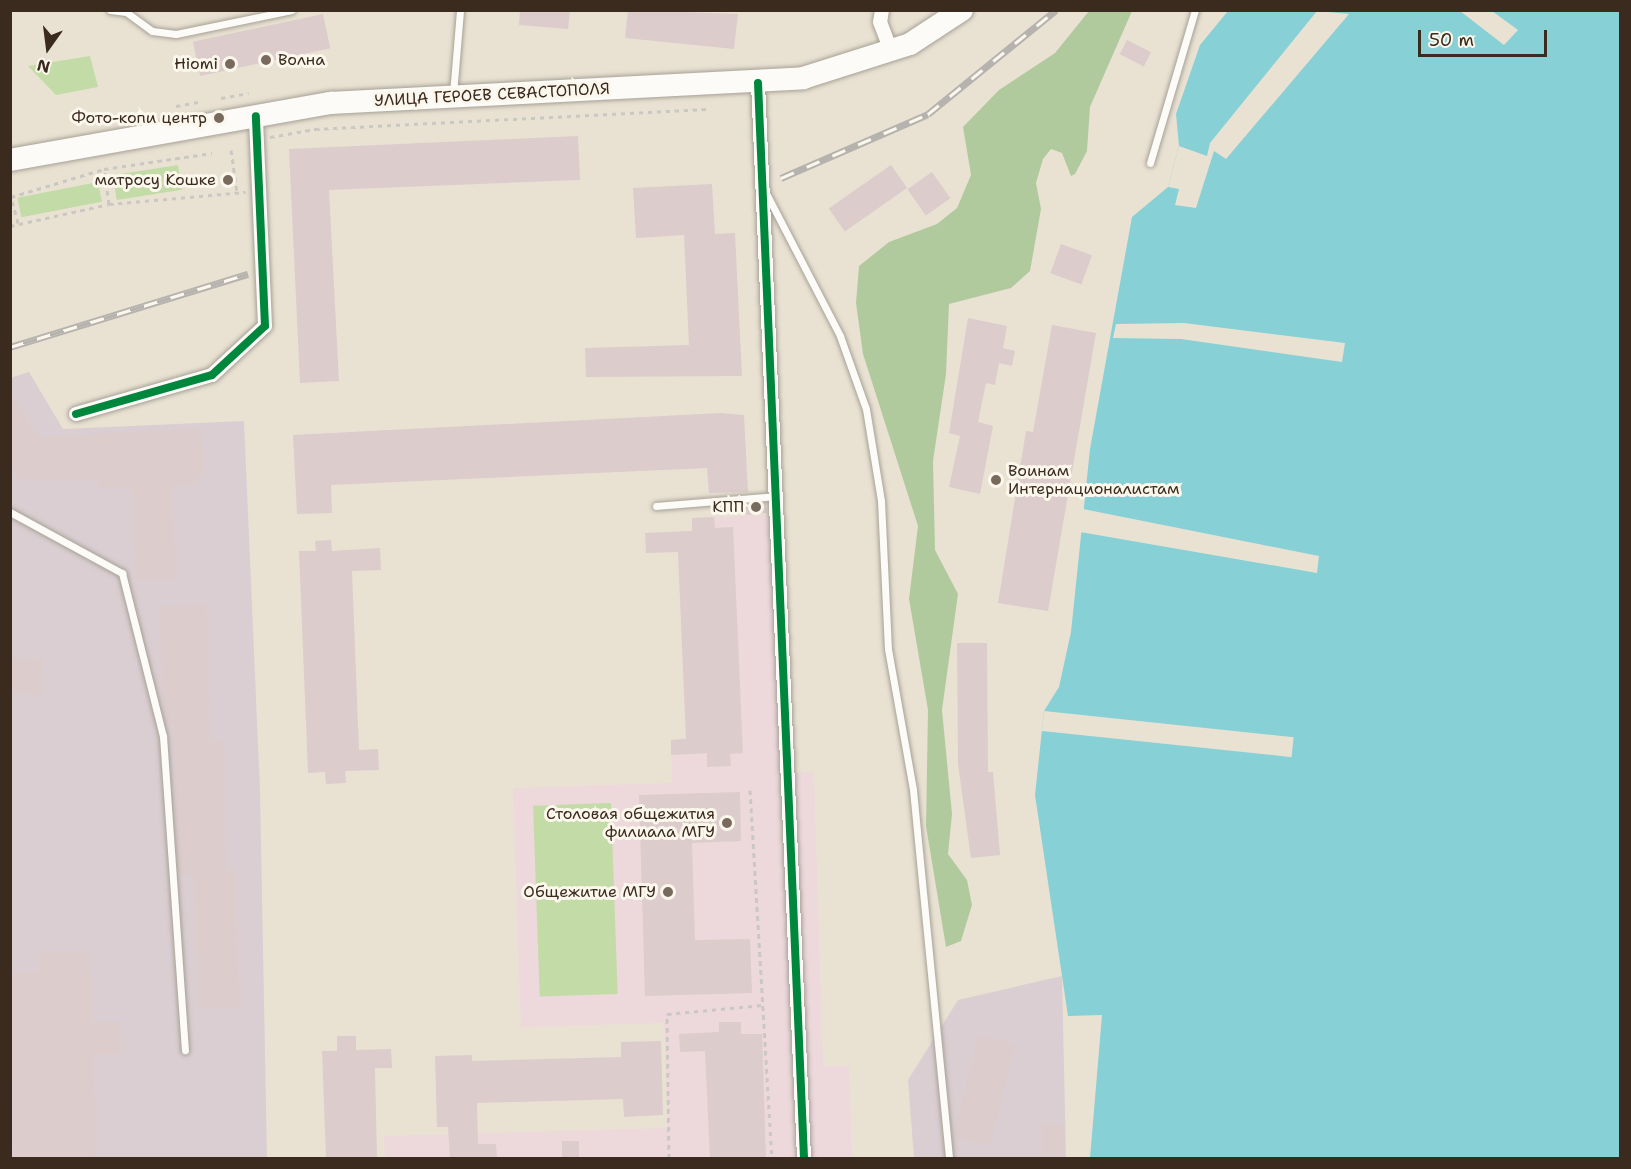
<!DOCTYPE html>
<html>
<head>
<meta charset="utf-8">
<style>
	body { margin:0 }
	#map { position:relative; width:1631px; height:1169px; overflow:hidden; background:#e9e2d3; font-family:"Shantell Sans",sans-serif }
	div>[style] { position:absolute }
	.built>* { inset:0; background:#edd8dc }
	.industrial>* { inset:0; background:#daced2 }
	.green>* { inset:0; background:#c3dba7; transform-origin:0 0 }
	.forest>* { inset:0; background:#b1ca9d }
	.water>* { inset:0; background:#87d0d5 }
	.pier>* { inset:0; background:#e9e2d3; transform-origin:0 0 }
	.building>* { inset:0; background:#dccccb; transform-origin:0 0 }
	.path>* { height:3px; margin-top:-1.5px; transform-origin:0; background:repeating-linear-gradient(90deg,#cbc8c4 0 4.5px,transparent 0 9px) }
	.roads { filter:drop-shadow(0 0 2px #a7a196) drop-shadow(0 0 2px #a7a196) }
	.service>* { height:7px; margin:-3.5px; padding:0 3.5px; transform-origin:3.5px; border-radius:3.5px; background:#fcfbf8 }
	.minor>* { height:14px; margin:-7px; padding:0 7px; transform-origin:7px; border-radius:7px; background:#fcfbf8 }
	.primary>* { height:22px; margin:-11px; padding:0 11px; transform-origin:11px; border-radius:11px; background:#fcfbf8 }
	.rail>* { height:7px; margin-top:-3.5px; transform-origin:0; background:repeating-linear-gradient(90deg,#fbf7ec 0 14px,#b6b3af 0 28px); box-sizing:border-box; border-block:2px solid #b6b3af }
	.cycleway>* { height:8px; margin:-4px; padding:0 4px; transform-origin:4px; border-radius:4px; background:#00873e }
	.dots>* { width:16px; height:16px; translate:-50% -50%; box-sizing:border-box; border:3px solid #fbf7ec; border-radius:50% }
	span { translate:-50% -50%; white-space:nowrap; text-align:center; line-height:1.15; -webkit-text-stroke:6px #fbf7ec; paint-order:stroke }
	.poi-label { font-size:16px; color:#3b2a1e }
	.left { translate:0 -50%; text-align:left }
	.right { translate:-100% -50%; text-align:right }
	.street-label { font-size:16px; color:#3b2a1e }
	.frame { position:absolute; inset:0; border:12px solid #3b2a1e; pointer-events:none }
	.north { position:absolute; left:18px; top:18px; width:60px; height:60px; -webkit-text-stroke:4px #fbf7ec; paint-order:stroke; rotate:194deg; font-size:16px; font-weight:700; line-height:24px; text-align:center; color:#3b2a1e }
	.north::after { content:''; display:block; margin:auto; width:21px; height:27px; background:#3b2a1e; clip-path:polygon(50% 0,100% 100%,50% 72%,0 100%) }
	.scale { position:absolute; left:1418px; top:30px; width:129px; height:27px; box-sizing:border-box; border:3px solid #3b2a1e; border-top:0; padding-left:8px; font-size:18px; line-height:21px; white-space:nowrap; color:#3b2a1e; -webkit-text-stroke:4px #fbf7ec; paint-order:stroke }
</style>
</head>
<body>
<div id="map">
	<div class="built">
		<div style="clip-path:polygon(772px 515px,780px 773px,814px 772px,823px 1066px,849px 1066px,852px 1158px,385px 1158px,384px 1136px,668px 1128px,664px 1023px,521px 1027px,513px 788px,672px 783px,671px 740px,686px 738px,678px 552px,646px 553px,645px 533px,692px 531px,692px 518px)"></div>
	</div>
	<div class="industrial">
		<div style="clip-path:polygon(29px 372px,63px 429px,244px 421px,260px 790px,267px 1158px,11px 1158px,10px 378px)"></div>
		<div style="clip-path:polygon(1062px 976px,1066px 1158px,914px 1158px,908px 1080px,958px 1000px)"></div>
	</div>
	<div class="green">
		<div style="clip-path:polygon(90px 56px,98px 87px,56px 95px,28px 66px)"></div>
		<div style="left:178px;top:165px;width:25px;height:66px;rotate:81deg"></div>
		<div style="left:98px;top:182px;width:20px;height:82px;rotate:79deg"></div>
		<div style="left:611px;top:803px;width:191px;height:78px;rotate:88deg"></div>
	</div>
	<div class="forest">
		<div style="clip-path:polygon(1089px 11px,1132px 11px,1090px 107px,1087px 151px,1075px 174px,1071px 176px,1062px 153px,1051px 149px,1043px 159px,1036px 183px,1041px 209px,1030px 271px,1011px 288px,949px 304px,946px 374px,933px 461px,935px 550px,958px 594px,942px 710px,952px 814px,948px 854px,967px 880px,972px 905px,961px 941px,946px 947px,926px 826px,928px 710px,909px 599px,918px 526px,863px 354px,856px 303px,859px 266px,889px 242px,937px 224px,957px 208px,971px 175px,963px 127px,999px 90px,1055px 53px)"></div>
	</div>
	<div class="water">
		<div style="clip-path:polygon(1228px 11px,1620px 11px,1620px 1158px,1090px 1158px,1102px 1015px,1068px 1016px,1035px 795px,1044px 711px,1059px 687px,1071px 632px,1090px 449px,1132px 217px,1168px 187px,1179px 146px,1176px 114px,1200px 45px)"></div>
	</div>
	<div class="pier">
		<div style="clip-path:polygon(1317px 11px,1349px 14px,1226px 159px,1214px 151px,1196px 208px,1175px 205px,1179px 189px,1168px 187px,1179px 146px,1207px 156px,1210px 143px)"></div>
		<div style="clip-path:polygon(1460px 11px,1492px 11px,1518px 30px,1504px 45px)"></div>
		<div style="clip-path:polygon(1184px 323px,1345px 343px,1342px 362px,1181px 339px,1113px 338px,1116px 324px)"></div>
		<div style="clip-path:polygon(1083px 509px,1319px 556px,1317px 573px,1080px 532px)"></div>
		<div style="left:1044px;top:711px;width:251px;height:20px;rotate:6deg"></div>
	</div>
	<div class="building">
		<div style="clip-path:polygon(520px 10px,570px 10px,568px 29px,519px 25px)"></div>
		<div style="clip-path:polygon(628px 10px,738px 14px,734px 49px,625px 38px)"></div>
		<div style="left:323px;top:14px;width:35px;height:133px;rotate:78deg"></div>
		<div style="left:1127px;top:40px;width:27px;height:16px;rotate:27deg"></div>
		<div style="clip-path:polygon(578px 136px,580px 180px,329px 190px,339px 381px,300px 383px,289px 149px)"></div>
		<div style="left:891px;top:165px;width:28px;height:76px;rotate:55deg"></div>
		<div style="left:932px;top:172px;width:32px;height:30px;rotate:55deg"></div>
		<div style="clip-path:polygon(712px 184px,715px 234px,735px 233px,742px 376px,586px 377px,585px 348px,689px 345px,684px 235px,636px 238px,633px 188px)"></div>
		<div style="left:1061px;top:244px;width:33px;height:31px;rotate:20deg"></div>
		<div style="clip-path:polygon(968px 318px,1007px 326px,1003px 348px,1015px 351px,1012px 366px,999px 363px,995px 385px,986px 383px,978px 422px,993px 426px,980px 494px,949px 487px,960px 436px,949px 433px)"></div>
		<div style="clip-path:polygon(1052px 325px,1096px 333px,1048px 611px,998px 603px,1026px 431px,1033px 432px)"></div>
		<div style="clip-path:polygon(10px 393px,39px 437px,202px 428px,204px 474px,198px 475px,198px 485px,171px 486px,176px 578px,136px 580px,132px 488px,98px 489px,98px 480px,19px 479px,10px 465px)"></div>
		<div style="clip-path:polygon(721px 413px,744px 415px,748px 492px,709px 493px,707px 468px,331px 485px,332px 513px,297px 514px,293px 435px)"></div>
		<div style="left:766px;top:503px;width:10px;height:21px;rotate:84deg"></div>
		<div style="clip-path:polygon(714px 517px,715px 528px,733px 527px,743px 753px,730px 754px,731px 766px,707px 767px,707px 753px,671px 755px,671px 740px,686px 739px,678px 552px,646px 553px,645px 533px,692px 531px,692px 518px)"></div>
		<div style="clip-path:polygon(331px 540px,332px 551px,380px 548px,381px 570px,352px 571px,359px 750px,378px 749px,379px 770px,345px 771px,346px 783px,326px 784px,325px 772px,308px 773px,299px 551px,316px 551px,315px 541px)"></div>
		<div style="clip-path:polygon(206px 605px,210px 741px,222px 740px,226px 871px,235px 871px,239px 1007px,198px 1008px,194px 874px,178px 874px,174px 722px,165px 722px,163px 713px,160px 606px)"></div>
		<div style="clip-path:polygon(957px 643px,987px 643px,988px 772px,993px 772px,1000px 855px,971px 858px,958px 764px)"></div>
		<div style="left:10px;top:658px;width:33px;height:35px;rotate:2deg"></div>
		<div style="clip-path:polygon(740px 792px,741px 841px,692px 843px,695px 940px,750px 939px,752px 993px,645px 996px,639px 795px)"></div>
		<div style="clip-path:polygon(90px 951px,92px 1022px,120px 1022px,121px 1054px,93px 1054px,96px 1158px,14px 1158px,10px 972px,40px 971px,39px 953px)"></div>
		<div style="clip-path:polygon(719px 1022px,741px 1022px,741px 1034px,762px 1034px,766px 1158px,710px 1158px,705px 1051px,680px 1052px,679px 1034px,719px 1032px)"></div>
		<div style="left:979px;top:1035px;width:37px;height:105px;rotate:14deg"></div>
		<div style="clip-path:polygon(337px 1036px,356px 1036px,356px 1050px,391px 1049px,392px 1068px,375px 1068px,377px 1158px,326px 1158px,322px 1051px,337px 1051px)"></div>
		<div style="clip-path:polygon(661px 1041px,663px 1115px,624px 1117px,623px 1099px,477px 1103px,478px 1144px,496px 1144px,497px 1158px,450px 1158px,448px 1127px,437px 1127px,435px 1056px,472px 1055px,472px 1061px,621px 1057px,621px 1042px)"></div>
		<div style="left:1042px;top:1124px;width:22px;height:34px"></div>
		<div style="left:579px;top:1141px;width:17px;height:17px;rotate:90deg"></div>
	</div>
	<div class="path">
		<div style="left:221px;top:98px;width:28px;rotate:-10deg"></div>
		<div style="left:176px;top:106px;width:27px;rotate:-10deg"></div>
		<div style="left:270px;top:137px;width:46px;rotate:-10.1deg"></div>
		<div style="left:315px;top:129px;width:393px;rotate:-2.9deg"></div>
		<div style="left:231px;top:150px;width:42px;rotate:81.9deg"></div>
		<div style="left:109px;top:204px;width:35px;rotate:-98deg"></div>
		<div style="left:104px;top:169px;width:109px;rotate:-8.4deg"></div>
		<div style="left:18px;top:223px;width:27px;rotate:-105deg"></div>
		<div style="left:11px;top:197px;width:97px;rotate:-16.8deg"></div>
		<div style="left:10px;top:226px;width:101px;rotate:-12.5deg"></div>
		<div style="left:109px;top:204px;width:137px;rotate:-5deg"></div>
		<div style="left:750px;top:790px;width:369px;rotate:86.6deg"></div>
		<div style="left:669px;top:1158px;width:144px;rotate:-90.8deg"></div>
		<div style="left:667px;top:1014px;width:96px;rotate:-5.4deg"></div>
	</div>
	<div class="roads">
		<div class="service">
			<div style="left:110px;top:10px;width:16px;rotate:7deg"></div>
			<div style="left:126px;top:12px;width:32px;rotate:36deg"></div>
			<div style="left:152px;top:31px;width:24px;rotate:7deg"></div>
			<div style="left:176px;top:34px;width:118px;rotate:-11.7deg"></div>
			<div style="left:453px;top:94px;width:84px;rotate:-85.2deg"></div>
			<div style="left:1150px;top:163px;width:159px;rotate:-73.6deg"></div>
			<div style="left:766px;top:193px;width:161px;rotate:62.6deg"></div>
			<div style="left:840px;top:336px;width:77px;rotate:70.4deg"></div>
			<div style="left:866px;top:409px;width:93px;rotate:80.7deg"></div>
			<div style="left:881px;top:501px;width:148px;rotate:87.3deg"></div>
			<div style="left:888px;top:649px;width:143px;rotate:79.9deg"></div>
			<div style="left:913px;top:790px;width:370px;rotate:84.4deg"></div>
			<div style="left:656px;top:506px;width:121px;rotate:-4.7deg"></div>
			<div style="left:10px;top:512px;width:128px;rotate:28.6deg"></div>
			<div style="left:122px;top:573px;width:168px;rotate:75.9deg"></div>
			<div style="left:163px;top:736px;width:315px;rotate:86deg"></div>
		</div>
		<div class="minor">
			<div style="left:882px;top:10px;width:12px;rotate:99deg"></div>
			<div style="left:880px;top:22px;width:31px;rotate:69deg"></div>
			<div style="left:758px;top:83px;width:1076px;rotate:87.55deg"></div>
			<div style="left:76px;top:414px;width:141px;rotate:-16deg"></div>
			<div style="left:212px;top:375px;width:72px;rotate:-42.8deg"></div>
			<div style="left:265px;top:326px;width:210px;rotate:-92.5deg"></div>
		</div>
		<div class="primary">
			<div style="left:10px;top:160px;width:326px;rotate:-10.1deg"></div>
			<div style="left:331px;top:103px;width:473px;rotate:-3deg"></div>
			<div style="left:803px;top:78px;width:112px;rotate:-17.6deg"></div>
			<div style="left:910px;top:44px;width:62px;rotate:-33.2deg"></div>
		</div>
	</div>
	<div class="rail">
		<div style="left:781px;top:178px;width:160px;rotate:-23.5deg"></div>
		<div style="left:928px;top:114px;width:165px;rotate:-39.1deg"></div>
		<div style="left:10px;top:347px;width:249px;rotate:-17.1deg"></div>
	</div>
	<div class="cycleway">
		<div style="left:758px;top:83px;width:1076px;rotate:87.55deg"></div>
		<div style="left:76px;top:414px;width:141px;rotate:-16deg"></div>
		<div style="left:212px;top:375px;width:72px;rotate:-42.8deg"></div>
		<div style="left:265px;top:326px;width:210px;rotate:-92.5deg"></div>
	</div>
	<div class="dots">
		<div style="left:266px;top:60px;background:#786a5d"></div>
		<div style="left:230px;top:64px;background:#786a5d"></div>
		<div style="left:219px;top:118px;background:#786a5d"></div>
		<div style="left:228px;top:180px;background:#786a5d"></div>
		<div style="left:996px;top:480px;background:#786a5d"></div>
		<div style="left:756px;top:507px;background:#786a5d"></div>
		<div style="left:727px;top:823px;background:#786a5d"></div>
		<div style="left:668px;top:892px;background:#786a5d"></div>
	</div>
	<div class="poi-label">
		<span class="left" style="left:278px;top:60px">Волна</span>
		<span class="right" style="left:218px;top:64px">Hiomi</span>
		<span class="right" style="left:207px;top:118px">Фото-копи центр</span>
		<span class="right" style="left:216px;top:180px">матросу Кошке</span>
		<span class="left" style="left:1008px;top:480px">Воинам<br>Интернационалистам</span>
		<span class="right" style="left:744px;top:507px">КПП</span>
		<span class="right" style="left:715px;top:823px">Столовая общежития<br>филиала МГУ</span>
		<span class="right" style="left:656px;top:892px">Общежитие МГУ</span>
	</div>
	<div class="street-label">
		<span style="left:492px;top:95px;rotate:-3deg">УЛИЦА ГЕРОЕВ СЕВАСТОПОЛЯ</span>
	</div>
	<div class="frame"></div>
	<div class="north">N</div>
	<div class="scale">50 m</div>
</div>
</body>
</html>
